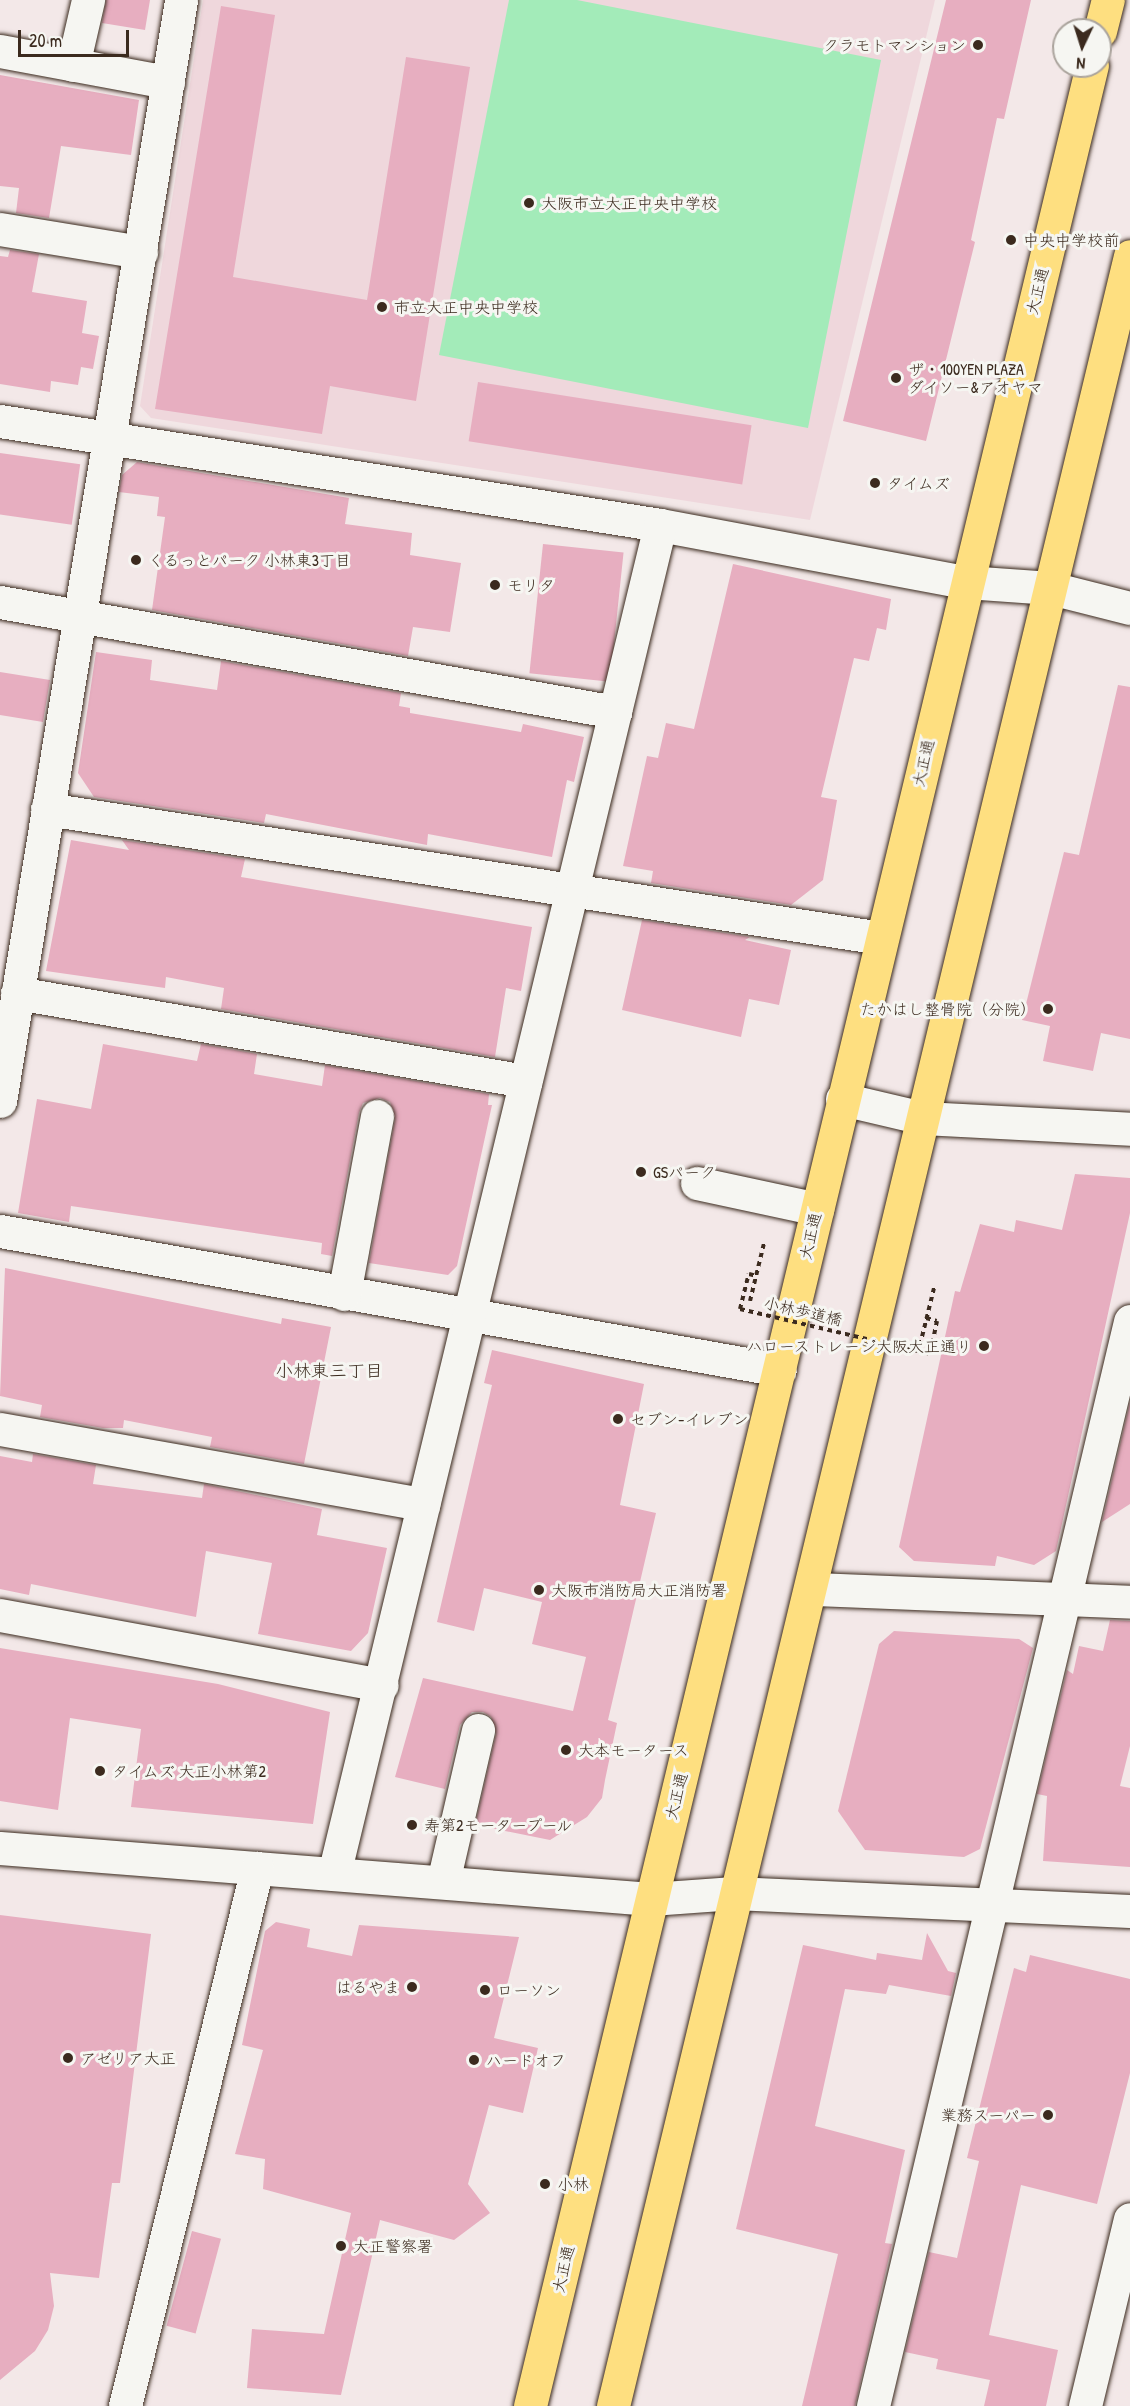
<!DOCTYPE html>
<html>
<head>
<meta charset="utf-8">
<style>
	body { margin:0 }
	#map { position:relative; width:1130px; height:2406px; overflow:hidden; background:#f3e8e8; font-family:"Patrick Hand","Klee One",sans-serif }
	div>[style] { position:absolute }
	.built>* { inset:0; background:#efd7dc }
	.green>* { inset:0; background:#a3ebb9 }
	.building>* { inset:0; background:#e7aec0; transform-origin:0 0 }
	.path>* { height:4px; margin-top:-2px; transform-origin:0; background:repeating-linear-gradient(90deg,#3b2a1e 0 4.5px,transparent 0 9px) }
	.roads { filter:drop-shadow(0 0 2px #3b2a1e) drop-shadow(0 0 2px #3b2a1e) }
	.minor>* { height:33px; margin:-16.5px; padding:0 16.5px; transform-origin:16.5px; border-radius:16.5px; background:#f6f6f2 }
	.major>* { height:33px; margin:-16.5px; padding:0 16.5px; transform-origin:16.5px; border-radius:16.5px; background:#fedf80 }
	.path-bridge>* { height:4px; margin-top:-2px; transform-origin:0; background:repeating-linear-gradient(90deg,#3b2a1e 0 4.5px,transparent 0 9px) }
	.dots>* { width:16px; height:16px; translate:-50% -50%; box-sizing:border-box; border:3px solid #f6f6f2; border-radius:50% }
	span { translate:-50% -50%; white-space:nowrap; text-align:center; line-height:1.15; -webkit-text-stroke:6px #f6f6f2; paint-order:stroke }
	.poi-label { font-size:16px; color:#3b2a1e }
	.right { translate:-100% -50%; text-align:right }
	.left { translate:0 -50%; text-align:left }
	.street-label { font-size:16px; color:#3b2a1e }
	.neighbourhood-label { font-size:18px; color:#3b2a1e }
	.north { position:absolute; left:1052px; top:18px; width:60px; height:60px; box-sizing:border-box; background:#f6f6f2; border:2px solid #aba49d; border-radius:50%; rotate:184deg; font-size:16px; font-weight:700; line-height:24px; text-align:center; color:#3b2a1e }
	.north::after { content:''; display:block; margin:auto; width:21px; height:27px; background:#3b2a1e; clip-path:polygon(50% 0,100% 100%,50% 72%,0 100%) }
	.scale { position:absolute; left:18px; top:30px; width:111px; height:27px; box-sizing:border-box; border:3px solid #3b2a1e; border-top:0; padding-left:8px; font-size:18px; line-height:21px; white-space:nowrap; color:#3b2a1e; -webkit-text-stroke:4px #f6f6f2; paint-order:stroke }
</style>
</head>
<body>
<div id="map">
	<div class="built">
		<div style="clip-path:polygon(203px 0,935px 0,810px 520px,151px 418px,140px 406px)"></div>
	</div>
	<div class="green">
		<div style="clip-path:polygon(509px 0,577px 0,881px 60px,808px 428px,439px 355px)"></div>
	</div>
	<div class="building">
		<div style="clip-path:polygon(106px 0,150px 0,145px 30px,102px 23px)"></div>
		<div style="clip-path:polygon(946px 0,1031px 0,1004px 119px,997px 118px,971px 240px,975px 242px,926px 441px,843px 421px)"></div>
		<div style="clip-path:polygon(221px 6px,275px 15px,233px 277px,367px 300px,406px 57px,470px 67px,416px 401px,330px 386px,322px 434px,155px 409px)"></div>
		<div style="clip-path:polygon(0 75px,139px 100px,131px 155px,61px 146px,49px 218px,16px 213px,19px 188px,0 186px)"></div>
		<div style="clip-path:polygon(10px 250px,39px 254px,32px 292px,87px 301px,82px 333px,99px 336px,93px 369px,81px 367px,78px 385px,51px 381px,50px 392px,0 384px,0 256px,8px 257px)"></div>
		<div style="left:478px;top:382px;width:277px;height:60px;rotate:9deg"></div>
		<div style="left:0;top:453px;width:81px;height:61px;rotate:8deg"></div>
		<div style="clip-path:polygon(137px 462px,349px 498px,345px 524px,412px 533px,410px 555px,461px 563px,450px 632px,413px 627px,408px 656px,152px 610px,165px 517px,157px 516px,159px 497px,119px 492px,122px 475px)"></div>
		<div style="left:543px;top:544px;width:81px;height:130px;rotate:6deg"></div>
		<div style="clip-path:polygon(733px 564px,891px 599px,886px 630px,877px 628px,869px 661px,854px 658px,821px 797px,837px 800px,823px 880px,791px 905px,651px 883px,653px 871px,623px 866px,647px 756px,658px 758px,666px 723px,694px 729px)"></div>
		<div style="clip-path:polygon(96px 652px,152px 660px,150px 680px,217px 690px,221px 661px,401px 693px,399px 706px,410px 708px,410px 713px,521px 732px,523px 724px,584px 737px,574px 782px,567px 780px,552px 857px,428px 834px,427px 845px,266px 814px,264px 823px,94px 797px,78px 773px)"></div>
		<div style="clip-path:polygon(0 672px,50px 680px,43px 722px,0 715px)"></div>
		<div style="clip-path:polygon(1118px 685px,1130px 687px,1130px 1039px,1101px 1033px,1093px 1071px,1043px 1061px,1050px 1026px,1022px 1020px,1064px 852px,1079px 855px)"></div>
		<div style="clip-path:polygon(71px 840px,129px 850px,122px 840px,245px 859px,241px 877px,532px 927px,521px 991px,506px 988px,495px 1057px,221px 1009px,224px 988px,166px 977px,165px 988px,46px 971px)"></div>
		<div style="clip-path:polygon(642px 920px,750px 937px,745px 940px,791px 950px,779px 1005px,749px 999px,741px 1037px,622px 1010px)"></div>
		<div style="clip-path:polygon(103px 1044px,197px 1061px,201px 1044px,257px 1054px,254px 1074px,322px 1086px,325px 1065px,489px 1094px,488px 1105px,492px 1105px,457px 1266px,448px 1275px,369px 1263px,395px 1119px,390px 1102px,380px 1098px,363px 1103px,359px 1113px,332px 1256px,321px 1254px,322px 1243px,71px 1206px,69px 1222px,18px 1213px,37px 1099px,91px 1109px)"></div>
		<div style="clip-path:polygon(1075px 1174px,1130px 1178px,1130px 1213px,1056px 1551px,1034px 1565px,997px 1556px,995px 1566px,914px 1561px,899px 1547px,955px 1291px,960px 1292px,980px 1224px,1014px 1232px,1016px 1220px,1062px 1230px)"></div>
		<div style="clip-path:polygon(5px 1268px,281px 1324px,282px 1318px,331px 1327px,304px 1464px,210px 1447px,212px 1437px,124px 1420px,123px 1428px,103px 1428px,40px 1417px,42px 1405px,0 1396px)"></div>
		<div style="clip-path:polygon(492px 1350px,644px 1384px,620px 1505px,656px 1513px,608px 1720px,617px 1723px,605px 1780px,602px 1798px,587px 1817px,550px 1840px,475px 1825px,496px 1734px,491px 1717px,483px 1712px,472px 1712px,460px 1725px,445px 1789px,395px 1777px,423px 1678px,573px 1711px,586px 1657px,532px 1644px,542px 1602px,484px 1588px,474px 1631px,437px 1622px,492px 1385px,484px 1383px)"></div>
		<div style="clip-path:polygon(1130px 1402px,1130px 1504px,1102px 1522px)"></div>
		<div style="clip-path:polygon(33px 1454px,96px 1465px,93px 1484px,202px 1498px,204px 1484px,322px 1509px,317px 1535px,387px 1548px,368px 1633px,351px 1651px,258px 1634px,272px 1563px,206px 1551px,196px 1617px,31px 1584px,29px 1595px,0 1589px,0 1456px,32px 1462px)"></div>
		<div style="clip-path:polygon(1110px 1620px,1130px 1621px,1130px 1746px,1120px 1786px,1130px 1788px,1130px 1867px,1043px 1861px,1047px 1796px,1037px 1794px,1067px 1670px,1073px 1674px,1079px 1646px,1103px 1651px)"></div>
		<div style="clip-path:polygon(894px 1631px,1019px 1639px,1033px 1648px,980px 1849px,964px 1857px,865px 1850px,838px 1811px,879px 1644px)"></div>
		<div style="clip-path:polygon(0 1648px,218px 1684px,330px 1712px,313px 1824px,131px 1807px,141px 1729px,70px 1718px,58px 1810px,0 1801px)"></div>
		<div style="clip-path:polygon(0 1915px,151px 1934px,120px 2183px,112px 2183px,99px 2278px,50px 2273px,54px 2306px,48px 2330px,35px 2351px,0 2380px)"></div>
		<div style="clip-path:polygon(276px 1922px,310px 1929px,307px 1947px,352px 1956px,359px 1925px,519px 1937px,494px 2038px,538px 2048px,523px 2113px,489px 2105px,468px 2184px,490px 2213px,454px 2240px,380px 2220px,341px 2395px,247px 2388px,252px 2329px,324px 2334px,351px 2213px,263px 2189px,265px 2159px,235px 2154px,263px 2050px,242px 2045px,265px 1931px)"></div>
		<div style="clip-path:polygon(927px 1933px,948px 1971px,956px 1973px,951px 1996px,889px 1985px,886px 1994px,845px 1989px,815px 2126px,905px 2150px,885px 2243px,892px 2244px,855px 2406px,802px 2406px,838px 2254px,736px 2229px,803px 1945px,876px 1960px,877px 1953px,922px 1960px)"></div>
		<div style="clip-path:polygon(1030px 1955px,1130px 1979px,1130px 2073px,1097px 2204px,1021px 2185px,989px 2335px,1058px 2350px,1046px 2406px,984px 2406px,990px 2380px,936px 2369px,938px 2359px,905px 2352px,929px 2252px,957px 2258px,979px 2161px,967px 2158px,1014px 1968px,1026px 1972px)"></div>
		<div style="left:192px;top:2231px;width:30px;height:98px;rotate:15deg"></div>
	</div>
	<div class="path">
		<div style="left:750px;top:1301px;width:60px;rotate:-76.4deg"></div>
		<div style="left:740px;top:1309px;width:36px;rotate:-76deg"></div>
		<div style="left:749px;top:1274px;width:8px;rotate:14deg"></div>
		<div style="left:926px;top:1318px;width:11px;rotate:15deg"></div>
		<div style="left:937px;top:1321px;width:34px;rotate:102deg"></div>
		<div style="left:920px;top:1345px;width:59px;rotate:-76.2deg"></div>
	</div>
	<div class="roads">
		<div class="minor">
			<div style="left:0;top:51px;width:171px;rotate:10.5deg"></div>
			<div style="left:73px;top:65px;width:67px;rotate:-77deg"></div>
			<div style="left:0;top:229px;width:143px;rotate:9.3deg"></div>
			<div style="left:0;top:421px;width:668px;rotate:8.95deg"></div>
			<div style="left:660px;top:525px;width:311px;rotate:10.6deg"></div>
			<div style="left:966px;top:582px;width:85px;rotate:4deg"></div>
			<div style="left:1051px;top:588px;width:81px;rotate:14.2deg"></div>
			<div style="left:0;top:602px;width:625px;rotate:10.14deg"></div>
			<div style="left:47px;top:809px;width:844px;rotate:8.79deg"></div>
			<div style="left:17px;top:993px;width:516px;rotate:9.83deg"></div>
			<div style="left:842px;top:1099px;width:83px;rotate:13.2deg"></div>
			<div style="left:923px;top:1118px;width:207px;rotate:3deg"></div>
			<div style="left:0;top:1101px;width:1116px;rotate:-80.66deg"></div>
			<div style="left:697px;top:1183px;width:123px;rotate:12.2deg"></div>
			<div style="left:0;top:1231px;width:792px;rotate:10.1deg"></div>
			<div style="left:344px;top:1294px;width:181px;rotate:-79.5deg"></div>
			<div style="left:0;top:1429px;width:430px;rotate:10.1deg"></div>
			<div style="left:813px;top:1589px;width:317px;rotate:2.3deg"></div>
			<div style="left:0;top:1615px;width:388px;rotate:10.4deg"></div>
			<div style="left:0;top:1848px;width:653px;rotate:4.48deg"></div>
			<div style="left:651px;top:1899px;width:83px;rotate:-4.1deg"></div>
			<div style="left:734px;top:1893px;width:396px;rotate:2.6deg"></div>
			<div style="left:334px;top:1874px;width:1388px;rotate:-76.41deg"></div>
			<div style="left:443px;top:1882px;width:156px;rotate:-77deg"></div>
			<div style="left:125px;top:2406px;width:554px;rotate:-76.21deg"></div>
			<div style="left:873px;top:2406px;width:1115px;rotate:-76.67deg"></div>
			<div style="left:1085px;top:2406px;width:192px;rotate:-76.5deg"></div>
		</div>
		<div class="major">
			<div style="left:1100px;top:31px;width:32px;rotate:-76deg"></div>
			<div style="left:530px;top:2406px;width:2407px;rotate:-76.5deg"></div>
			<div style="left:613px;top:2406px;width:2211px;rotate:-76.48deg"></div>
		</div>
	</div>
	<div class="path-bridge">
		<div style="left:740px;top:1309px;width:195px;rotate:13.3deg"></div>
	</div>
	<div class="dots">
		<div style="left:978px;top:45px;background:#3b2a1e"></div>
		<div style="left:529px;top:203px;background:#3b2a1e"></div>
		<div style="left:1011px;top:240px;background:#3b2a1e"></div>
		<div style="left:382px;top:307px;background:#3b2a1e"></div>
		<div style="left:896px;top:378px;background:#3b2a1e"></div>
		<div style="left:875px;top:483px;background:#3b2a1e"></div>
		<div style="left:136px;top:560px;background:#3b2a1e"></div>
		<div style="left:495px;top:585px;background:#3b2a1e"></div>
		<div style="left:1048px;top:1009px;background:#3b2a1e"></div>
		<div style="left:641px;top:1172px;background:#3b2a1e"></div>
		<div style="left:984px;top:1346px;background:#3b2a1e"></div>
		<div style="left:618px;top:1419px;background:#3b2a1e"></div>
		<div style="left:539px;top:1590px;background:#3b2a1e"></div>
		<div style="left:566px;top:1750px;background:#3b2a1e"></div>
		<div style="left:100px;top:1771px;background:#3b2a1e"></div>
		<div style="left:412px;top:1825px;background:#3b2a1e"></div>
		<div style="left:412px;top:1987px;background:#3b2a1e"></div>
		<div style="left:485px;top:1990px;background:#3b2a1e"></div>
		<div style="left:68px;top:2058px;background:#3b2a1e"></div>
		<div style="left:474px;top:2060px;background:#3b2a1e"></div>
		<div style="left:1048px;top:2115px;background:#3b2a1e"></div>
		<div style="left:545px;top:2184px;background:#3b2a1e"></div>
		<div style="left:341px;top:2246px;background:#3b2a1e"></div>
	</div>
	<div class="poi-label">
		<span class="right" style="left:966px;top:45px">クラモトマンション</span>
		<span class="left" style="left:541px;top:203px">大阪市立大正中央中学校</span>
		<span class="left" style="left:1023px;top:240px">中央中学校前</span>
		<span class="left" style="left:394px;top:307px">市立大正中央中学校</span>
		<span class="left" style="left:908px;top:378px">ザ・100YEN PLAZA<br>ダイソー&amp;アオヤマ</span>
		<span class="left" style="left:887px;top:483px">タイムズ</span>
		<span class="left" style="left:148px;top:560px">くるっとパーク 小林東3丁目</span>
		<span class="left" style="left:507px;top:585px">モリタ</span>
		<span class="right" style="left:1036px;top:1009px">たかはし整骨院（分院）</span>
		<span class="left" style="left:653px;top:1172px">GSパーク</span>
		<span class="right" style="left:972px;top:1346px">ハローストレージ大阪大正通り</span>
		<span class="left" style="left:630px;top:1419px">セブン-イレブン</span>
		<span class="left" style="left:551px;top:1590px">大阪市消防局大正消防署</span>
		<span class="left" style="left:578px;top:1750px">大本モータース</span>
		<span class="left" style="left:112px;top:1771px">タイムズ 大正小林第2</span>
		<span class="left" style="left:424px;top:1825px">寿第2モータープール</span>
		<span class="right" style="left:400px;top:1987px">はるやま</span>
		<span class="left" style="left:497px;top:1990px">ローソン</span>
		<span class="left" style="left:80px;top:2058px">アゼリア大正</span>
		<span class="left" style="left:486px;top:2060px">ハードオフ</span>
		<span class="right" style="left:1036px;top:2115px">業務スーパー</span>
		<span class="left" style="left:557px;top:2184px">小林</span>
		<span class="left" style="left:353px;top:2246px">大正警察署</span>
	</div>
	<div class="street-label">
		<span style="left:1037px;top:291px;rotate:-76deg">大正通</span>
		<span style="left:923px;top:763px;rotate:-77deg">大正通</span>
		<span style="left:810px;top:1236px;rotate:-77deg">大正通</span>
		<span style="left:803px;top:1311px;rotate:13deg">小林歩道橋</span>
		<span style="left:676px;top:1796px;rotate:-76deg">大正通</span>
		<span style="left:563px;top:2269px;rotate:-77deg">大正通</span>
	</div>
	<div class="neighbourhood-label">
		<span style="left:329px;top:1371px">小林東三丁目</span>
	</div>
	<div class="north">N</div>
	<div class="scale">20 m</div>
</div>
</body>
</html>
